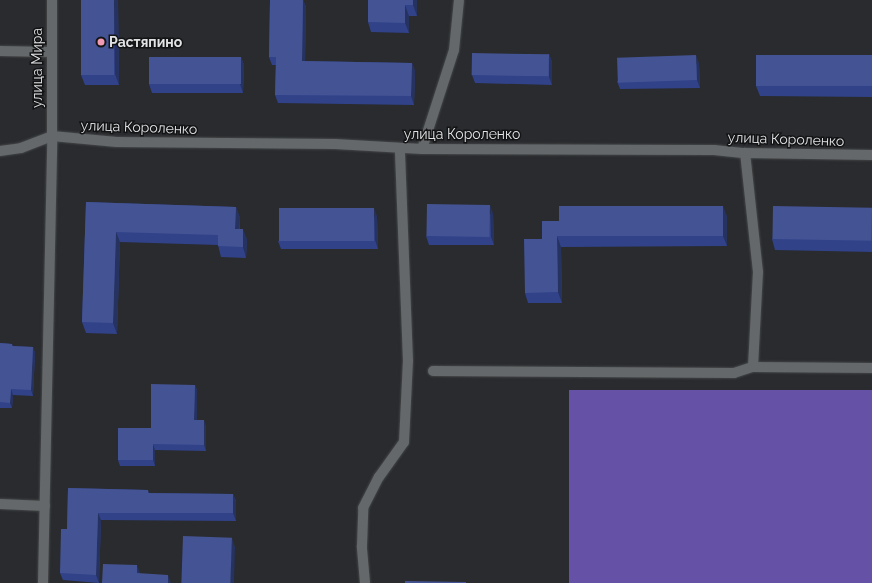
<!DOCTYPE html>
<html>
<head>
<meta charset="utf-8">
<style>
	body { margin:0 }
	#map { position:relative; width:872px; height:583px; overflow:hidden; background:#292b2e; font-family:Raleway,sans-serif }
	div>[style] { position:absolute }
	.forest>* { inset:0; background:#6551a5; transform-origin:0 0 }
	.roads { filter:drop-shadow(0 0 1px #444647) drop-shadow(0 0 1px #444647) }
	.minor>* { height:10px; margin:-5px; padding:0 5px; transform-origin:5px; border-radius:5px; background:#65686b }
	.wall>* { inset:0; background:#314289 }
	.shaded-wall>* { inset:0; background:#263260 }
	.building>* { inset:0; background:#445393; transform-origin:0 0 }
	.dots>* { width:11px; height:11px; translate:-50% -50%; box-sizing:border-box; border:2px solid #131415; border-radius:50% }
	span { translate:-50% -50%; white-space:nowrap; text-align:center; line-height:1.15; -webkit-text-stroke:3px #131415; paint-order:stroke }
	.poi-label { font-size:14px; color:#e1e3e4; font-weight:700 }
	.left { translate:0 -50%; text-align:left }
	.street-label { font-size:14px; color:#e1e3e4 }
</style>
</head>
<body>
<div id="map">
	<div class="forest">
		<div style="left:872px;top:390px;width:193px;height:303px;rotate:90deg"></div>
	</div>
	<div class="roads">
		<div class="minor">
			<div style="left:0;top:51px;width:51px;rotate:1.1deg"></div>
			<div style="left:422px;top:149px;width:104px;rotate:-72.1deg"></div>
			<div style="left:454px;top:50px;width:50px;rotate:-84.3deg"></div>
			<div style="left:0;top:151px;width:21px;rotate:-8deg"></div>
			<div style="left:21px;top:148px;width:33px;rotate:-21deg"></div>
			<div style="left:52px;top:136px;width:65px;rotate:5.3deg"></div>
			<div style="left:117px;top:142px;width:218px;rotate:0.5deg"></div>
			<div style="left:335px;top:144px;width:87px;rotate:3.3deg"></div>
			<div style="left:422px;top:149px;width:292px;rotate:0.2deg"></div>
			<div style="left:714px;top:150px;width:31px;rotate:6deg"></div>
			<div style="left:745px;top:153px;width:127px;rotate:0.9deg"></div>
			<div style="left:753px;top:367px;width:119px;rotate:0.5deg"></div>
			<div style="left:433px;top:371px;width:301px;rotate:0.4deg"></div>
			<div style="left:734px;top:373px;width:20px;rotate:-18deg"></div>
			<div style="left:753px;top:367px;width:95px;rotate:-87deg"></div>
			<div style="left:758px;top:272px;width:120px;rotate:-96.2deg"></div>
			<div style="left:0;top:504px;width:45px;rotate:2.5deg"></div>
			<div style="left:43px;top:583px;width:447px;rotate:-88.8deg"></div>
			<div style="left:52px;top:136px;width:136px;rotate:-90deg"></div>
			<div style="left:365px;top:583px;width:37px;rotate:-95deg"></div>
			<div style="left:362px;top:546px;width:38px;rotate:-88deg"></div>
			<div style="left:363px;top:508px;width:35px;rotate:-63deg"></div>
			<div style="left:379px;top:477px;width:43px;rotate:-54.5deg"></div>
			<div style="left:404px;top:442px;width:81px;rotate:-87.2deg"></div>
			<div style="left:408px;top:361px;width:213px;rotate:-92.2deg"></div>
		</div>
	</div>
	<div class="wall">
		<div style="clip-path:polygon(118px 0,119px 85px,85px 85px,81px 75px)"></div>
		<div style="clip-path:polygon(270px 0,303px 0,306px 7px,305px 61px,412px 63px,415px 71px,414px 105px,278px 103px,275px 95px,276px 65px,272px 65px,269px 57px)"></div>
		<div style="clip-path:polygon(368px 0,417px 0,417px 16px,409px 16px,409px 33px,371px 32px,368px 22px)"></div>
		<div style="clip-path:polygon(549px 54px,552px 62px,552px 85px,475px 83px,472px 75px)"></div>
		<div style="clip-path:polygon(872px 56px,872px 97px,760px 96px,756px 86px)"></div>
		<div style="clip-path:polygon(241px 57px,244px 65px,243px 93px,152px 93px,149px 84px)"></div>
		<div style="clip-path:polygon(699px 63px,700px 88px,620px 89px,617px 81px)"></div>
		<div style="clip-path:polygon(86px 202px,236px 207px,240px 218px,240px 229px,247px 239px,246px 258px,221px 257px,218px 245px,120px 242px,117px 334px,86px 333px,82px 322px)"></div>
		<div style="clip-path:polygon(872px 208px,872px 252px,775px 250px,772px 239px)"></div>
		<div style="clip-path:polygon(493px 213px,494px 245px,429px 245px,426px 236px)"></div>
		<div style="clip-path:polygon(377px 216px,378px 249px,281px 249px,278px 241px)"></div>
		<div style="clip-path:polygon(727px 216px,727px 246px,561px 247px,562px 303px,528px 303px,525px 293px,542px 239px,559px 221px)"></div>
		<div style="clip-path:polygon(0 343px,12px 344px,13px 346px,33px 347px,35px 353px,33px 396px,13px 395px,12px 408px,0 408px)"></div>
		<div style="clip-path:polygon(195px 385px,197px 390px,197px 420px,206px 426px,206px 451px,155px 450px,155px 466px,120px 466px,118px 460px)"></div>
		<div style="clip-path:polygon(68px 488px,148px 490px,149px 493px,233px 494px,236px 501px,236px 521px,101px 520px,99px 583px,63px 580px,60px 573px,67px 529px)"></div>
	</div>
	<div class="shaded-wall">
		<div style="clip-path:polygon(114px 0,118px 0,119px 85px,115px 74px)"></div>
		<div style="clip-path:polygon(303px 0,306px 7px,305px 69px,302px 61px)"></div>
		<div style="clip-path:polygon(413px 0,417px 0,417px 16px,413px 5px)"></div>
		<div style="clip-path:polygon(405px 5px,409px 16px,409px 33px,405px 23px)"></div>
		<div style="clip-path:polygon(549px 54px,552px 62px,552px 85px,549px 77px)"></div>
		<div style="clip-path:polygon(696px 55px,699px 63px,700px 88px,697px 80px)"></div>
		<div style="clip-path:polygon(241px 57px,244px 65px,243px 93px,240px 84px)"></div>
		<div style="clip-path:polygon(412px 63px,415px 71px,414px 105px,411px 96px)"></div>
		<div style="clip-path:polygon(490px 205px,493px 213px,494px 245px,491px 237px)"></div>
		<div style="clip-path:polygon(723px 206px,727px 216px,727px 246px,723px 236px)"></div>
		<div style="clip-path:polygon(236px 207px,240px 218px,239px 239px,235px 229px)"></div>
		<div style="clip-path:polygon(374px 208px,377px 216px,378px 249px,375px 240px)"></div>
		<div style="clip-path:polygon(243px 229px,247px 239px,246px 258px,243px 247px)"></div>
		<div style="clip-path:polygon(116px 232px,120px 242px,117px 334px,113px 323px)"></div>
		<div style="clip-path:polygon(557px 236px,561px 247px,562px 303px,558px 292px)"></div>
		<div style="clip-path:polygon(33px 347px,35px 353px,33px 396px,31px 390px)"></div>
		<div style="clip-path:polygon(195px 385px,197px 390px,197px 426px,194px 420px)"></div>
		<div style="clip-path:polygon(11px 389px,13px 395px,12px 408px,10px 403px)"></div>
		<div style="clip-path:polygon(204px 420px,206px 426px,206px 451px,204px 445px)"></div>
		<div style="clip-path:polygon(153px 444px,155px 450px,155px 466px,153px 460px)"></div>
		<div style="clip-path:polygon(233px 494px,236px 501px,236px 521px,233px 513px)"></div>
		<div style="clip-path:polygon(98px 513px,101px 520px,99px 583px,96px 575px)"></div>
		<div style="clip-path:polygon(232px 538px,235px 547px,234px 583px,230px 583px)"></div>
		<div style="clip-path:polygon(137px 565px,140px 573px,140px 582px,137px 573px)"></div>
		<div style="clip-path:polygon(168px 575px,171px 583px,168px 583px)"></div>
	</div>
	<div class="building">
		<div style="left:81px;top:0;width:33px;height:75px"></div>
		<div style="clip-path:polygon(270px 0,303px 0,302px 61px,412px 63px,411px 96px,275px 95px,276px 57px,269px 57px)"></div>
		<div style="clip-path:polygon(368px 0,413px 0,413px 5px,405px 5px,405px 23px,368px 22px)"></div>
		<div style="left:472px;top:53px;width:77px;height:22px;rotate:1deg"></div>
		<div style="left:696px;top:55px;width:25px;height:79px;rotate:88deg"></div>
		<div style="left:756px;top:55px;width:116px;height:31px"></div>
		<div style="left:149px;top:57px;width:92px;height:27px"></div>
		<div style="clip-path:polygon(86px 202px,236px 207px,235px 229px,243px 229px,243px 247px,218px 246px,218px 235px,116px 232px,113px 323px,82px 322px)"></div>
		<div style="left:427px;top:204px;width:63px;height:32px;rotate:1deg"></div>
		<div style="clip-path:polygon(559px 206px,723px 206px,723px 236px,557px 236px,558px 292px,525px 293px,524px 239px,542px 239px,542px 221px,559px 221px)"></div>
		<div style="left:773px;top:206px;width:99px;height:33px;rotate:1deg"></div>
		<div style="left:279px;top:208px;width:95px;height:33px"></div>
		<div style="clip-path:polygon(0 343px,12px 344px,12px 346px,33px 347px,31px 390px,11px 389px,10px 403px,0 402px)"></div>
		<div style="clip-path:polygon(151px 384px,195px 385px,194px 420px,204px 420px,204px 445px,153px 444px,153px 460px,118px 460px,118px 428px,151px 428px)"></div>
		<div style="clip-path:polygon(68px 488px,148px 490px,148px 493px,233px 494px,233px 513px,98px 513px,96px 575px,60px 573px,61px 529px,67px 529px)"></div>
		<div style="left:183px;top:536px;width:49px;height:47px;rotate:2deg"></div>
		<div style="clip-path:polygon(103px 564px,137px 565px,137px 573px,168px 575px,168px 583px,102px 583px)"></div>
		<div style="clip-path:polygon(405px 581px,466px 582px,466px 583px,405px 583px)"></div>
	</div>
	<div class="dots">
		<div style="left:101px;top:42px;background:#f09ab4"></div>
	</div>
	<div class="poi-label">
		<span class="left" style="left:109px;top:42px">Растяпино</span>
	</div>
	<div class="street-label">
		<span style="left:37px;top:68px;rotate:-90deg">улица Мира</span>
		<span style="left:139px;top:127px;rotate:2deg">улица Короленко</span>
		<span style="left:462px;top:134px">улица Короленко</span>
		<span style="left:786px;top:139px;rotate:2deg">улица Короленко</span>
	</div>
</div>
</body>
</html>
